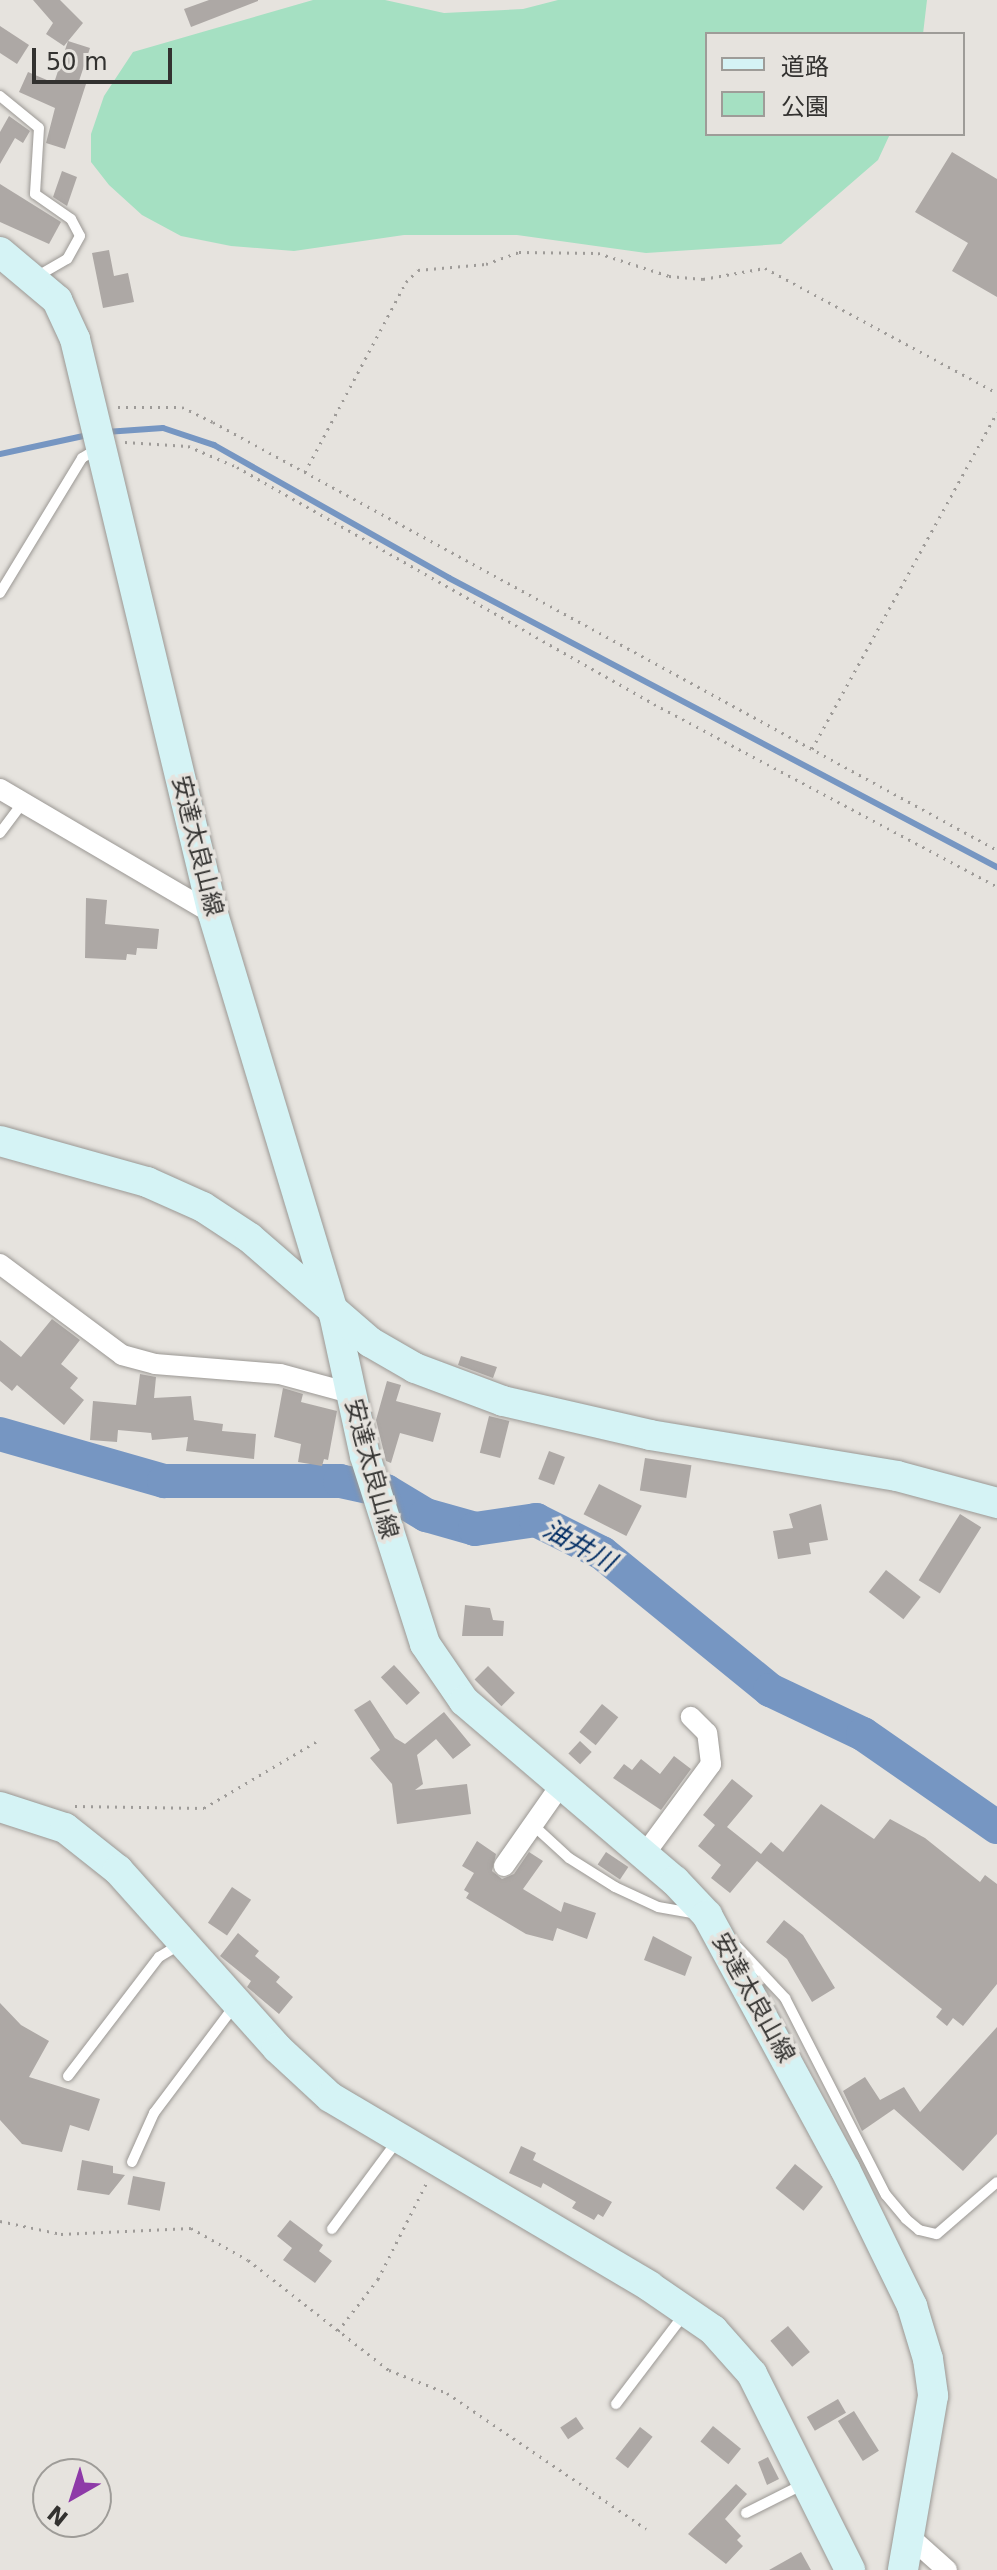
<!DOCTYPE html>
<html>
<head>
<meta charset="utf-8">
<style>
	body { margin:0 }
	#map { position:relative; width:997px; height:2570px; overflow:hidden; background:#e6e3de; font-family:"DejaVu Sans","Noto Sans JP",sans-serif }
	div>[style] { position:absolute }
	.green>* { inset:0; background:#a5e0c2 }
	.stream>* { height:6px; margin:-3px; padding:0 3px; transform-origin:3px; border-radius:3px; background:#7696c2 }
	.river>* { height:34px; margin:-17px; padding:0 17px; transform-origin:17px; border-radius:17px; background:#7696c2 }
	.building>* { inset:0; background:#ada8a5; transform-origin:0 0 }
	.path>* { height:3px; margin-top:-1.5px; transform-origin:0; background:repeating-linear-gradient(90deg,#9e9b98 0 2px,transparent 0 8px) }
	.roads { filter:drop-shadow(0 0 2px #9b9894) drop-shadow(0 0 2px #9b9894) }
	.lane>* { height:10px; margin:-5px; padding:0 5px; transform-origin:5px; border-radius:5px; background:#fff }
	.street>* { height:20px; margin:-10px; padding:0 10px; transform-origin:10px; border-radius:10px; background:#fff }
	.secondary>* { height:30px; margin:-15px; padding:0 15px; transform-origin:15px; border-radius:15px; background:#d5f3f5 }
	span { translate:-50% -50%; white-space:nowrap; text-align:center; line-height:1.15; -webkit-text-stroke:7px #e6e3de; paint-order:stroke }
	.street-label { font-size:24px; color:#333230 }
	.water-label { font-size:26px; color:#032e64; font-style:italic }
	.legend { position:absolute; left:705px; top:32px; width:260px; height:104px; box-sizing:border-box; background:#e6e3de; border:2px solid #9e9c98; margin:0; padding:10px 14px; list-style:none; font-size:24px; color:#333230 }
	.legend li { display:flex; align-items:center; gap:16px; height:40px }
	.legend b { width:40px; border:2px solid #9e9c98 }
	.north { position:absolute; left:32px; top:2458px; width:80px; height:80px; box-sizing:border-box; background:#e6e3de; border:2px solid #9e9c98; border-radius:50%; rotate:219deg; font-size:22px; font-weight:700; line-height:32px; text-align:center; color:#333230 }
	.north::after { content:''; display:block; margin:auto; width:28px; height:36px; background:#8e3aa8; clip-path:polygon(50% 0,100% 100%,50% 72%,0 100%) }
	.scale { position:absolute; left:32px; top:48px; width:140px; height:36px; box-sizing:border-box; border:4px solid #333230; border-top:0; padding-left:10px; font-size:24px; line-height:28px; white-space:nowrap; color:#333230; -webkit-text-stroke:6px #e6e3de; paint-order:stroke }
</style>
</head>
<body>
<div id="map">
	<div class="green">
		<div style="clip-path:polygon(313px 0,385px 0,444px 13px,523px 9px,558px 0,927px 0,923px 34px,707px 34px,707px 134px,890px 134px,878px 160px,781px 244px,646px 253px,517px 235px,404px 235px,294px 251px,231px 246px,181px 236px,142px 215px,109px 185px,91px 162px,91px 134px,104px 96px,133px 52px)"></div>
	</div>
	<div class="stream">
		<div style="left:106px;top:432px;width:57px;rotate:-4deg"></div>
		<div style="left:163px;top:428px;width:54px;rotate:18.4deg"></div>
		<div style="left:214px;top:445px;width:270px;rotate:29.5deg"></div>
		<div style="left:449px;top:578px;width:620px;rotate:27.81deg"></div>
		<div style="left:0;top:454px;width:90px;rotate:-12.2deg"></div>
	</div>
	<div class="river">
		<div style="left:0;top:1434px;width:171px;rotate:16deg"></div>
		<div style="left:164px;top:1481px;width:176px"></div>
		<div style="left:340px;top:1481px;width:47px;rotate:12.3deg"></div>
		<div style="left:386px;top:1491px;width:47px;rotate:31deg"></div>
		<div style="left:426px;top:1515px;width:51px;rotate:15.9deg"></div>
		<div style="left:475px;top:1529px;width:62px;rotate:-8.4deg"></div>
		<div style="left:536px;top:1520px;width:74px;rotate:26.6deg"></div>
		<div style="left:602px;top:1553px;width:217px;rotate:39.2deg"></div>
		<div style="left:770px;top:1690px;width:103px;rotate:25.3deg"></div>
		<div style="left:863px;top:1734px;width:163px;rotate:34.8deg"></div>
	</div>
	<div class="building">
		<div style="clip-path:polygon(33px 0,60px 0,83px 23px,64px 46px,46px 34px,53px 23px)"></div>
		<div style="clip-path:polygon(209px 0,258px 0,258px 1px,191px 27px,184px 9px)"></div>
		<div style="clip-path:polygon(0 26px,29px 45px,17px 64px,0 53px)"></div>
		<div style="clip-path:polygon(68px 41px,90px 48px,79px 81px,86px 84px,65px 149px,46px 143px,55px 108px,19px 92px,28px 72px,54px 83px)"></div>
		<div style="clip-path:polygon(9px 116px,30px 131px,23px 143px,15px 138px,0 164px,0 132px)"></div>
		<div style="clip-path:polygon(952px 152px,997px 179px,997px 297px,952px 271px,968px 243px,915px 212px)"></div>
		<div style="clip-path:polygon(62px 171px,77px 177px,67px 206px,53px 197px)"></div>
		<div style="clip-path:polygon(0 184px,61px 222px,49px 244px,0 222px)"></div>
		<div style="clip-path:polygon(109px 250px,114px 276px,128px 273px,134px 302px,103px 308px,92px 253px)"></div>
		<div style="clip-path:polygon(86px 898px,107px 900px,105px 924px,159px 929px,157px 949px,137px 948px,136px 955px,127px 954px,126px 960px,85px 958px)"></div>
		<div style="clip-path:polygon(52px 1319px,80px 1340px,61px 1364px,78px 1378px,70px 1388px,84px 1400px,64px 1425px,17px 1385px,12px 1391px,0 1381px,0 1340px,21px 1357px)"></div>
		<div style="clip-path:polygon(461px 1356px,497px 1367px,493px 1378px,458px 1365px)"></div>
		<div style="clip-path:polygon(140px 1374px,156px 1377px,154px 1398px,191px 1396px,194px 1420px,223px 1424px,222px 1431px,256px 1434px,254px 1459px,186px 1451px,188px 1437px,152px 1440px,151px 1433px,118px 1430px,117px 1442px,90px 1440px,93px 1401px,136px 1405px)"></div>
		<div style="clip-path:polygon(387px 1381px,401px 1385px,396px 1401px,441px 1413px,433px 1442px,400px 1433px,391px 1463px,386px 1461px,376px 1420px)"></div>
		<div style="clip-path:polygon(283px 1388px,303px 1394px,301px 1402px,337px 1411px,328px 1460px,324px 1459px,322px 1466px,298px 1462px,301px 1444px,274px 1437px)"></div>
		<div style="left:489px;top:1416px;width:21px;height:38px;rotate:14deg"></div>
		<div style="left:549px;top:1451px;width:17px;height:30px;rotate:21deg"></div>
		<div style="left:645px;top:1458px;width:47px;height:33px;rotate:9deg"></div>
		<div style="left:599px;top:1484px;width:48px;height:34px;rotate:27deg"></div>
		<div style="clip-path:polygon(821px 1504px,828px 1540px,809px 1543px,811px 1554px,778px 1559px,773px 1531px,793px 1528px,789px 1514px)"></div>
		<div style="left:960px;top:1514px;width:25px;height:78px;rotate:32deg"></div>
		<div style="left:886px;top:1570px;width:44px;height:28px;rotate:38deg"></div>
		<div style="clip-path:polygon(465px 1605px,490px 1608px,493px 1620px,504px 1621px,503px 1636px,462px 1636px)"></div>
		<div style="left:394px;top:1665px;width:38px;height:18px;rotate:47deg"></div>
		<div style="left:488px;top:1666px;width:38px;height:19px;rotate:45deg"></div>
		<div style="clip-path:polygon(370px 1700px,395px 1738px,405px 1744px,444px 1712px,471px 1745px,453px 1759px,436px 1739px,417px 1755px,423px 1784px,415px 1790px,467px 1784px,471px 1814px,397px 1824px,392px 1784px,370px 1758px,380px 1750px,354px 1710px)"></div>
		<div style="left:602px;top:1704px;width:21px;height:36px;rotate:39deg"></div>
		<div style="left:580px;top:1741px;width:16px;height:17px;rotate:43deg"></div>
		<div style="clip-path:polygon(674px 1756px,691px 1769px,661px 1810px,613px 1778px,624px 1764px,632px 1770px,641px 1759px,660px 1774px)"></div>
		<div style="clip-path:polygon(732px 1779px,753px 1796px,727px 1827px,761px 1854px,771px 1842px,783px 1852px,821px 1804px,874px 1839px,890px 1819px,925px 1838px,980px 1882px,985px 1875px,997px 1884px,997px 1984px,963px 2026px,953px 2018px,947px 2026px,936px 2017px,942px 2009px,757px 1861px,730px 1893px,711px 1878px,721px 1865px,698px 1846px,715px 1825px,703px 1815px)"></div>
		<div style="clip-path:polygon(477px 1841px,496px 1854px,492px 1871px,502px 1879px,514px 1874px,529px 1852px,543px 1861px,523px 1889px,561px 1912px,564px 1902px,596px 1913px,587px 1939px,557px 1928px,553px 1941px,526px 1934px,466px 1898px,469px 1893px,464px 1890px,474px 1873px,462px 1866px)"></div>
		<div style="left:606px;top:1852px;width:27px;height:15px;rotate:34deg"></div>
		<div style="left:232px;top:1887px;width:23px;height:43px;rotate:34deg"></div>
		<div style="clip-path:polygon(784px 1920px,803px 1935px,835px 1988px,812px 2002px,787px 1959px,766px 1942px)"></div>
		<div style="clip-path:polygon(238px 1933px,259px 1951px,255px 1956px,280px 1977px,276px 1982px,293px 1997px,279px 2014px,247px 1987px,251px 1981px,220px 1956px)"></div>
		<div style="clip-path:polygon(653px 1936px,692px 1957px,685px 1976px,644px 1960px)"></div>
		<div style="clip-path:polygon(0 2003px,21px 2025px,49px 2041px,29px 2077px,100px 2099px,89px 2131px,70px 2125px,62px 2152px,22px 2144px,0 2120px)"></div>
		<div style="clip-path:polygon(997px 2027px,997px 2134px,963px 2171px,894px 2109px,862px 2131px,843px 2091px,865px 2077px,880px 2100px,904px 2087px,920px 2112px)"></div>
		<div style="clip-path:polygon(521px 2146px,536px 2153px,533px 2160px,612px 2202px,603px 2217px,598px 2214px,594px 2220px,572px 2208px,576px 2202px,543px 2183px,541px 2188px,509px 2173px)"></div>
		<div style="clip-path:polygon(82px 2160px,113px 2166px,113px 2173px,125px 2175px,109px 2195px,77px 2190px)"></div>
		<div style="left:795px;top:2164px;width:36px;height:31px;rotate:39deg"></div>
		<div style="left:133px;top:2176px;width:33px;height:29px;rotate:11deg"></div>
		<div style="clip-path:polygon(290px 2220px,323px 2245px,319px 2251px,332px 2261px,315px 2283px,283px 2260px,292px 2248px,277px 2236px)"></div>
		<div style="left:788px;top:2326px;width:34px;height:23px;rotate:50deg"></div>
		<div style="left:838px;top:2399px;width:16px;height:36px;rotate:60deg"></div>
		<div style="left:854px;top:2411px;width:47px;height:19px;rotate:58deg"></div>
		<div style="left:576px;top:2417px;width:14px;height:19px;rotate:56deg"></div>
		<div style="left:713px;top:2426px;width:36px;height:20px;rotate:39deg"></div>
		<div style="left:640px;top:2427px;width:16px;height:40px;rotate:38deg"></div>
		<div style="clip-path:polygon(768px 2457px,779px 2479px,767px 2485px,758px 2462px)"></div>
		<div style="clip-path:polygon(736px 2484px,747px 2494px,725px 2519px,741px 2536px,737px 2540px,743px 2546px,726px 2564px,688px 2534px)"></div>
		<div style="clip-path:polygon(801px 2552px,811px 2570px,769px 2570px)"></div>
	</div>
	<div class="path">
		<div style="left:118px;top:407px;width:64px"></div>
		<div style="left:182px;top:407px;width:34px;rotate:26deg"></div>
		<div style="left:213px;top:422px;width:893px;rotate:28.63deg"></div>
		<div style="left:125px;top:442px;width:63px;rotate:3.6deg"></div>
		<div style="left:188px;top:446px;width:53px;rotate:23.2deg"></div>
		<div style="left:237px;top:467px;width:480px;rotate:29.6deg"></div>
		<div style="left:654px;top:704px;width:388px;rotate:28deg"></div>
		<div style="left:305px;top:472px;width:215px;rotate:-62deg"></div>
		<div style="left:406px;top:282px;width:17px;rotate:-45deg"></div>
		<div style="left:418px;top:270px;width:68px;rotate:-5deg"></div>
		<div style="left:486px;top:264px;width:35px;rotate:-20deg"></div>
		<div style="left:519px;top:252px;width:79px;rotate:0.7deg"></div>
		<div style="left:598px;top:253px;width:75px;rotate:17.9deg"></div>
		<div style="left:669px;top:276px;width:34px;rotate:5deg"></div>
		<div style="left:703px;top:279px;width:63px;rotate:-10.1deg"></div>
		<div style="left:765px;top:268px;width:264px;rotate:28.3deg"></div>
		<div style="left:812px;top:749px;width:384px;rotate:-61.2deg"></div>
		<div style="left:75px;top:1806px;width:129px;rotate:0.9deg"></div>
		<div style="left:204px;top:1808px;width:134px;rotate:-30.6deg"></div>
		<div style="left:0;top:2221px;width:62px;rotate:12deg"></div>
		<div style="left:61px;top:2234px;width:130px;rotate:-2.6deg"></div>
		<div style="left:191px;top:2228px;width:65px;rotate:29.3deg"></div>
		<div style="left:248px;top:2260px;width:179px;rotate:38deg"></div>
		<div style="left:389px;top:2370px;width:62px;rotate:21.6deg"></div>
		<div style="left:447px;top:2393px;width:241px;rotate:34.3deg"></div>
		<div style="left:338px;top:2331px;width:66px;rotate:-52.4deg"></div>
		<div style="left:378px;top:2279px;width:109px;rotate:-63.2deg"></div>
	</div>
	<div class="roads">
		<div class="lane">
			<div style="left:0;top:96px;width:50px;rotate:39.4deg"></div>
			<div style="left:39px;top:128px;width:66px;rotate:93.5deg"></div>
			<div style="left:35px;top:194px;width:44px;rotate:34.8deg"></div>
			<div style="left:71px;top:219px;width:19px;rotate:62deg"></div>
			<div style="left:80px;top:236px;width:26px;rotate:119deg"></div>
			<div style="left:67px;top:259px;width:34px;rotate:150deg"></div>
			<div style="left:0;top:593px;width:158px;rotate:-58.7deg"></div>
			<div style="left:82px;top:458px;width:17px;rotate:-31deg"></div>
			<div style="left:0;top:833px;width:39px;rotate:-53deg"></div>
			<div style="left:533px;top:1825px;width:49px;rotate:42.5deg"></div>
			<div style="left:569px;top:1858px;width:54px;rotate:32.2deg"></div>
			<div style="left:615px;top:1887px;width:47px;rotate:24.9deg"></div>
			<div style="left:658px;top:1907px;width:39px;rotate:10deg"></div>
			<div style="left:730px;top:1939px;width:81px;rotate:47deg"></div>
			<div style="left:785px;top:1998px;width:221px;rotate:62.9deg"></div>
			<div style="left:886px;top:2195px;width:31px;rotate:50deg"></div>
			<div style="left:906px;top:2219px;width:17px;rotate:40deg"></div>
			<div style="left:919px;top:2230px;width:18px;rotate:13deg"></div>
			<div style="left:937px;top:2234px;width:79px;rotate:-40.9deg"></div>
			<div style="left:68px;top:2076px;width:150px;rotate:-52.6deg"></div>
			<div style="left:159px;top:1957px;width:23px;rotate:-31deg"></div>
			<div style="left:132px;top:2162px;width:54px;rotate:-65.8deg"></div>
			<div style="left:154px;top:2113px;width:135px;rotate:-53.1deg"></div>
			<div style="left:332px;top:2229px;width:109px;rotate:-53.5deg"></div>
			<div style="left:616px;top:2404px;width:114px;rotate:-52.8deg"></div>
			<div style="left:746px;top:2513px;width:63px;rotate:-26.6deg"></div>
		</div>
		<div class="street">
			<div style="left:0;top:789px;width:247px;rotate:30.4deg"></div>
			<div style="left:0;top:1264px;width:152px;rotate:36.7deg"></div>
			<div style="left:122px;top:1355px;width:34px;rotate:15deg"></div>
			<div style="left:155px;top:1364px;width:125px;rotate:4.6deg"></div>
			<div style="left:280px;top:1374px;width:73px;rotate:15.2deg"></div>
			<div style="left:644px;top:1855px;width:113px;rotate:-53.6deg"></div>
			<div style="left:711px;top:1764px;width:31px;rotate:-97deg"></div>
			<div style="left:707px;top:1733px;width:23px;rotate:-135deg"></div>
			<div style="left:504px;top:1866px;width:98px;rotate:-55deg"></div>
			<div style="left:909px;top:2536px;width:51px;rotate:41.8deg"></div>
		</div>
		<div class="secondary">
			<div style="left:0;top:252px;width:75px;rotate:40.1deg"></div>
			<div style="left:57px;top:300px;width:43px;rotate:65.2deg"></div>
			<div style="left:75px;top:339px;width:591px;rotate:76.5deg"></div>
			<div style="left:213px;top:914px;width:418px;rotate:73.2deg"></div>
			<div style="left:334px;top:1314px;width:145px;rotate:77.7deg"></div>
			<div style="left:365px;top:1456px;width:197px;rotate:72.3deg"></div>
			<div style="left:425px;top:1644px;width:69px;rotate:55.6deg"></div>
			<div style="left:464px;top:1701px;width:277px;rotate:40.5deg"></div>
			<div style="left:675px;top:1881px;width:47px;rotate:46.7deg"></div>
			<div style="left:707px;top:1915px;width:289px;rotate:61.5deg"></div>
			<div style="left:845px;top:2169px;width:153px;rotate:63.9deg"></div>
			<div style="left:912px;top:2306px;width:55px;rotate:73.2deg"></div>
			<div style="left:928px;top:2359px;width:37px;rotate:82deg"></div>
			<div style="left:933px;top:2396px;width:177px;rotate:99.8deg"></div>
			<div style="left:0;top:1141px;width:153px;rotate:15.6deg"></div>
			<div style="left:147px;top:1182px;width:61px;rotate:24.1deg"></div>
			<div style="left:203px;top:1207px;width:56px;rotate:33.4deg"></div>
			<div style="left:250px;top:1238px;width:159px;rotate:40.9deg"></div>
			<div style="left:370px;top:1342px;width:52px;rotate:30deg"></div>
			<div style="left:415px;top:1368px;width:94px;rotate:20.6deg"></div>
			<div style="left:503px;top:1401px;width:151px;rotate:13deg"></div>
			<div style="left:650px;top:1435px;width:250px;rotate:9.4deg"></div>
			<div style="left:897px;top:1476px;width:104px;rotate:15.1deg"></div>
			<div style="left:0;top:1807px;width:68px;rotate:17.9deg"></div>
			<div style="left:65px;top:1828px;width:68px;rotate:38.4deg"></div>
			<div style="left:118px;top:1870px;width:239px;rotate:48.2deg"></div>
			<div style="left:277px;top:2048px;width:72px;rotate:42.8deg"></div>
			<div style="left:330px;top:2097px;width:371px;rotate:30.6deg"></div>
			<div style="left:649px;top:2286px;width:78px;rotate:34.5deg"></div>
			<div style="left:713px;top:2330px;width:59px;rotate:48.4deg"></div>
			<div style="left:752px;top:2374px;width:219px;rotate:63.4deg"></div>
		</div>
	</div>
	<div class="street-label">
		<span style="left:197px;top:846px;rotate:76deg">安達太良山線</span>
		<span style="left:371px;top:1469px;rotate:75deg">安達太良山線</span>
		<span style="left:753px;top:1998px;rotate:61deg">安達太良山線</span>
	</div>
	<div class="water-label">
		<span style="left:579px;top:1546px;rotate:29deg">油井川</span>
	</div>
	<ul class="legend">
	<li><b style="height:10px;background:#d5f3f5"></b>道路</li>
	<li><b style="height:22px;background:#a5e0c2"></b>公園</li>
	</ul>
	<div class="north">N</div>
	<div class="scale">50 m</div>
</div>
</body>
</html>
